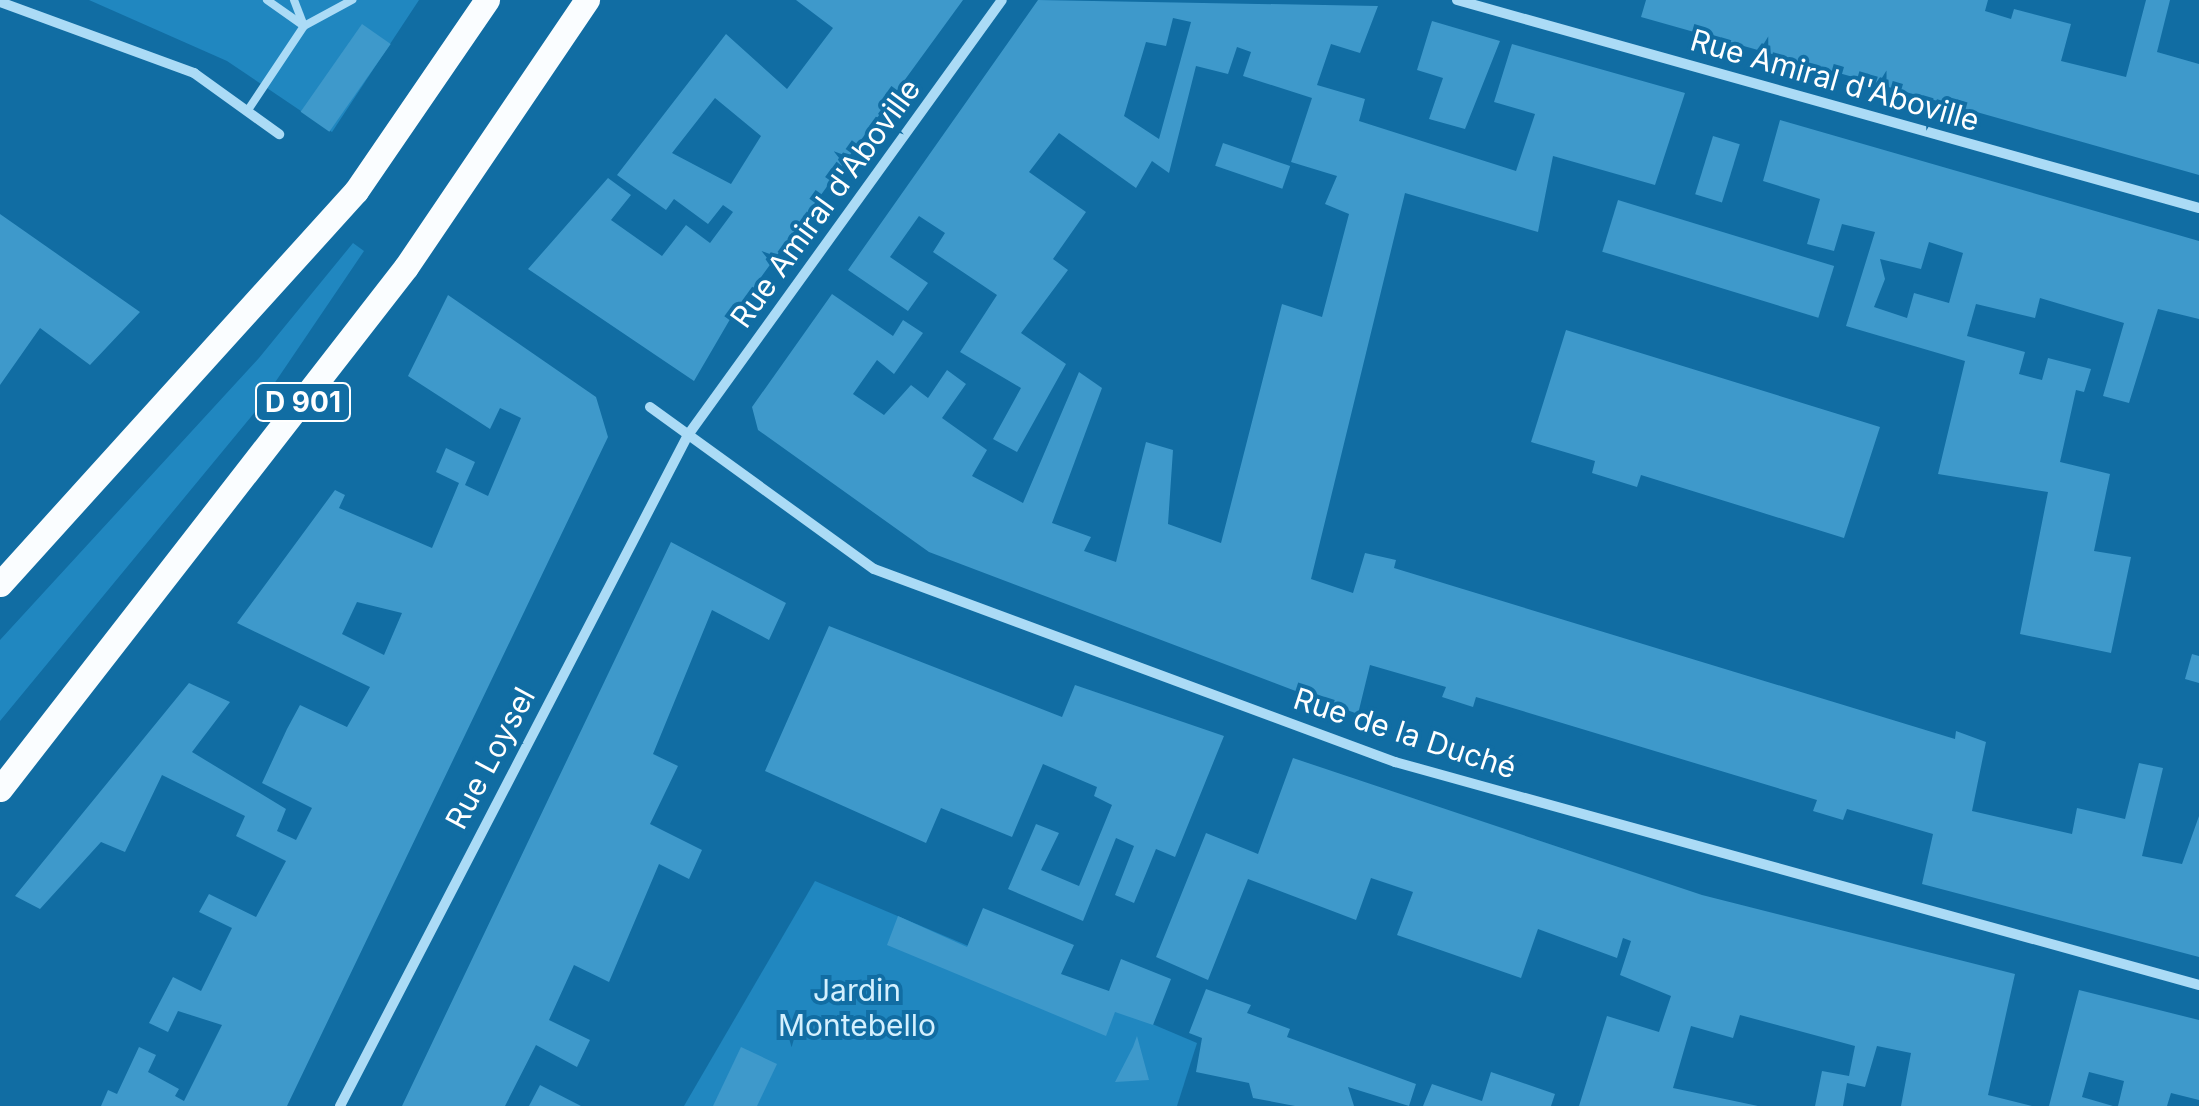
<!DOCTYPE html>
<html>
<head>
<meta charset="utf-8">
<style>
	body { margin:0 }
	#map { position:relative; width:2199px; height:1106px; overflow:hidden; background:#116da3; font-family:Inter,sans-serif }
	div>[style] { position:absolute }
	.green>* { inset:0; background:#2087c0 }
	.building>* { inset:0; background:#3e99cb; transform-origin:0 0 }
	.service>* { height:8px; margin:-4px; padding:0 4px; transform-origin:4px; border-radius:4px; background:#abdbf6 }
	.minor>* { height:10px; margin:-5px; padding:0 5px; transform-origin:5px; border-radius:5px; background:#abdbf6 }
	.primary>* { height:25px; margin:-12.5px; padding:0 12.5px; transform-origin:12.5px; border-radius:12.5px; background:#fafdff }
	span { translate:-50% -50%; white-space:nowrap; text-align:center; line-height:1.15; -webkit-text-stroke:8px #116da3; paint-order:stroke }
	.shield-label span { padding:2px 8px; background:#116da3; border:2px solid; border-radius:8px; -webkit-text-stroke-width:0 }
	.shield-label { font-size:28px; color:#fff; font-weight:700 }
	.street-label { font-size:30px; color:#fff }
	.park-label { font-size:30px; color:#d4f0fe }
</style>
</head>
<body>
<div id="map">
	<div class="green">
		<div style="clip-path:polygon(89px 0,419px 0,332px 132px,227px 61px)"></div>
		<div style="clip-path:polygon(353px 243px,364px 251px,255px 412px,0 721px,0 640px,259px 358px)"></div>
		<div style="clip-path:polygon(815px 881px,1197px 1043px,1177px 1106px,684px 1106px)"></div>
	</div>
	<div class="building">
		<div style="clip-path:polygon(evenodd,796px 0,963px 0,729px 321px,694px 381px,528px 269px,608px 178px,631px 195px,611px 220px,662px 256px,686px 225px,710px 243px,733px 212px,723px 205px,708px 224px,674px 199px,666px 210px,617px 175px,726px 34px,787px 89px,833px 28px,796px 0,715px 98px,761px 136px,731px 184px,672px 153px,715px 98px)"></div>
		<div style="clip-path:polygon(evenodd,1038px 0,1378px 6px,1360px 53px,1331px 44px,1317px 85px,1365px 99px,1359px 121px,1516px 171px,1535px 114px,1494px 102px,1512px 44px,1685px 93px,1655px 185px,1553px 156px,1538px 232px,1405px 193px,1311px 579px,1353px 593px,1365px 553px,1396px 560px,1394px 568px,1955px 739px,1956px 731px,1986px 742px,1972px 811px,2072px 834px,2077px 808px,2125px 819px,2139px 763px,2163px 768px,2142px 856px,2182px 864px,2199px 816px,2199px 957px,1922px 884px,1933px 834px,1847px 809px,1843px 820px,1813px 811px,1817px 800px,1476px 697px,1473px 707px,1442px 697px,1446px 687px,1370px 665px,1358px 714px,1314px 698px,929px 552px,758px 430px,752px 407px,832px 294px,893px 336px,903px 320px,923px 333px,894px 374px,877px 360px,853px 394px,884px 415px,911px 385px,928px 398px,947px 370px,966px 384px,942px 418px,987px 450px,972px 476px,1023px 503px,1079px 372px,1102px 388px,1052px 523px,1091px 537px,1084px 551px,1116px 562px,1146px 442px,1173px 450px,1168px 524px,1221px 543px,1282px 304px,1322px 317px,1349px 214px,1325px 204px,1337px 176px,1291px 162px,1312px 98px,1243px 76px,1251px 52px,1237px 47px,1228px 74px,1196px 66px,1169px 173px,1152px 161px,1136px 188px,1059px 133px,1029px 172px,1086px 212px,1053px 259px,1068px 270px,1021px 333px,1066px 364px,1017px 452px,993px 439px,1021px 388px,960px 352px,997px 295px,933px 252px,945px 233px,919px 216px,890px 257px,928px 283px,908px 311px,848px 270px,1038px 0,1173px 18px,1191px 22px,1159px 139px,1124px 116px,1146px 42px,1166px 46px,1173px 18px)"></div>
		<div style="clip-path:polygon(1646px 0,1988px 0,1985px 11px,2011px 19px,2014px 9px,2071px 24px,2061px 61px,2126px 77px,2146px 0,2170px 0,2157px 52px,2199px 64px,2199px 175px,1641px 17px)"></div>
		<div style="clip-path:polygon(1432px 21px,1500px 41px,1465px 129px,1429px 119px,1443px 78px,1417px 70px)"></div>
		<div style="left:362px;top:24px;width:35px;height:107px;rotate:35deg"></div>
		<div style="clip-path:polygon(evenodd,1780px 120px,2199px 241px,2199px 319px,2158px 309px,2129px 403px,2103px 396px,2124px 323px,2040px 298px,2035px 318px,1976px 304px,1967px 336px,2025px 352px,2019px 374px,2042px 380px,2048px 358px,2091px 369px,2084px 392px,2076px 390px,2060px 462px,2110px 474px,2094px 551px,2131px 557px,2111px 653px,2020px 634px,2048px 492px,1938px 474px,1965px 361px,1846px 326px,1875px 232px,1842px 224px,1834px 251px,1807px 244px,1820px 199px,1763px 181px,1780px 120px,1929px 242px,1963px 253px,1949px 303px,1914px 293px,1907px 318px,1874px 307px,1885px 279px,1880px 259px,1921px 269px,1929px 242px)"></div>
		<div style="left:1713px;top:136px;width:28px;height:61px;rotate:17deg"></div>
		<div style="left:1223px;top:143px;width:71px;height:24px;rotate:19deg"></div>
		<div style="left:1618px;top:200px;width:226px;height:54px;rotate:17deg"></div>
		<div style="clip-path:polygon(0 214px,140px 312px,90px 365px,40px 328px,0 385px)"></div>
		<div style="clip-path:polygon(evenodd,448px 295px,596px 397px,608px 437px,287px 1106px,101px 1106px,108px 1090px,117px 1094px,139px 1047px,156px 1055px,148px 1072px,179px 1089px,175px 1096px,184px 1101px,222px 1025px,178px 1011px,168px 1032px,149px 1023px,173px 977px,201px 991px,232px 928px,199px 912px,209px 894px,256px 917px,286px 861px,236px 836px,245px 816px,162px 775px,125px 852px,101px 842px,40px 909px,15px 896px,189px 683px,230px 702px,192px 752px,286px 809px,277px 831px,296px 840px,312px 808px,262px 783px,287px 729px,300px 705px,347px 727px,370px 687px,237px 623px,335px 490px,345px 495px,339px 508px,432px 548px,459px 483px,436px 472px,446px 448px,475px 462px,465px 485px,488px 496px,521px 418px,500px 408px,490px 429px,408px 376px,448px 295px,357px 602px,402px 613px,384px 655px,342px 634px,357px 602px)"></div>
		<div style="clip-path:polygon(1566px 330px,1880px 427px,1844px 538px,1641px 475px,1637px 487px,1592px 473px,1595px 461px,1531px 442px)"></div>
		<div style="clip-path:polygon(671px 542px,786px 603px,769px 640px,712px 610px,653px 754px,678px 766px,650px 824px,702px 850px,689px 879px,659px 864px,609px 982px,574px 965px,549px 1020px,590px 1040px,577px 1067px,536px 1045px,505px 1106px,402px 1106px)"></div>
		<div style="clip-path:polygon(829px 626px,1062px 717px,1075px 685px,1224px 736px,1175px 857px,1156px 849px,1134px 903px,1115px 895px,1134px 846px,1116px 838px,1083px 921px,1008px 889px,1036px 824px,1059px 833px,1041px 870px,1079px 886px,1112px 805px,1094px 796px,1097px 787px,1043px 764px,1012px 837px,941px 808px,926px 843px,765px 771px)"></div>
		<div style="clip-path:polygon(2192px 654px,2199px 656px,2199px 683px,2185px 679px)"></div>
		<div style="clip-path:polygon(1293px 758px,1702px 895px,2015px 974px,1988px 1095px,2032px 1106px,1901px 1106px,1911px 1053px,1877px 1046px,1865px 1087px,1847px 1083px,1843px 1106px,1815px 1106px,1822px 1071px,1849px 1076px,1855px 1046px,1740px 1015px,1733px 1038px,1691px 1026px,1673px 1088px,1758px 1106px,1579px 1106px,1607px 1016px,1659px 1032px,1671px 996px,1620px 975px,1631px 941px,1623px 938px,1617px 958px,1538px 929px,1521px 978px,1397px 935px,1413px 892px,1371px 878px,1356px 920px,1248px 879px,1208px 980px,1156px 957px,1206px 833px,1258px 854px)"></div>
		<div style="clip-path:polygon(983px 908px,1074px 945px,1061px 974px,1109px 991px,1121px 959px,1171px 979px,1153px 1025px,1115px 1012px,1106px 1036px,887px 945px,898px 916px,967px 947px)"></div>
		<div style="clip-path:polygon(1206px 989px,1251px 1005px,1247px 1013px,1290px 1029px,1287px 1037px,1416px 1084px,1409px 1106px,1348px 1087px,1354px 1106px,1295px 1106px,1253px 1098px,1249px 1083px,1196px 1072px,1202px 1038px,1189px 1033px)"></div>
		<div style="clip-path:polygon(2079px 990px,2199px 1020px,2199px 1100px,2171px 1093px,2167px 1106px,2118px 1106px,2124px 1081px,2089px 1072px,2082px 1097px,2113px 1106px,2049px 1106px)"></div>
		<div style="clip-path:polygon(1137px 1036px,1149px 1080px,1115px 1082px,1133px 1047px)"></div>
		<div style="clip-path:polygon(741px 1047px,777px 1064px,757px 1106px,713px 1106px)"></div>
		<div style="clip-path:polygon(1491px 1072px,1555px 1094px,1551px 1106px,1423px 1106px,1432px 1084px,1482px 1101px)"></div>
		<div style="clip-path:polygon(540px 1085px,581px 1106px,529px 1106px)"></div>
	</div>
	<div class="service">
		<div style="left:267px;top:0;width:45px;rotate:35.1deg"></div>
		<div style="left:294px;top:0;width:26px;rotate:69deg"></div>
		<div style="left:250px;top:107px;width:97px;rotate:-56.3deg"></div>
		<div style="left:304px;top:26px;width:55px;rotate:-28.4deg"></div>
	</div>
	<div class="minor">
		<div style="left:1457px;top:0;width:771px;rotate:15.66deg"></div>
		<div style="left:0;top:2px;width:207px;rotate:20.1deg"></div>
		<div style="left:194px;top:73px;width:105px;rotate:35.7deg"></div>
		<div style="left:650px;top:407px;width:276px;rotate:35.9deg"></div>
		<div style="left:874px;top:569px;width:556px;rotate:20.33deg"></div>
		<div style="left:1395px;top:762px;width:834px;rotate:15.5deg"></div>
		<div style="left:340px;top:1106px;width:756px;rotate:-62.59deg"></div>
		<div style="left:688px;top:435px;width:536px;rotate:-54.18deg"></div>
	</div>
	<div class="primary">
		<div style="left:0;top:584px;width:530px;rotate:-47.83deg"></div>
		<div style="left:356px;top:191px;width:232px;rotate:-55.6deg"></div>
		<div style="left:0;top:789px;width:661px;rotate:-52.13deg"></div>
		<div style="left:406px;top:267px;width:323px;rotate:-55.9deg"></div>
	</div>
	<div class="shield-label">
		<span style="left:303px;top:402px">D 901</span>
	</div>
	<div class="street-label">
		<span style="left:1835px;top:80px;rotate:16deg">Rue Amiral d'Aboville</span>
		<span style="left:825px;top:203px;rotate:-54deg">Rue Amiral d'Aboville</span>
		<span style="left:1405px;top:733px;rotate:18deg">Rue de la Duché</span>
		<span style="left:490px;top:758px;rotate:-62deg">Rue Loysel</span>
	</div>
	<div class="park-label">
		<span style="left:857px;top:1007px">Jardin<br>Montebello</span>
	</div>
</div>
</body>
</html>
